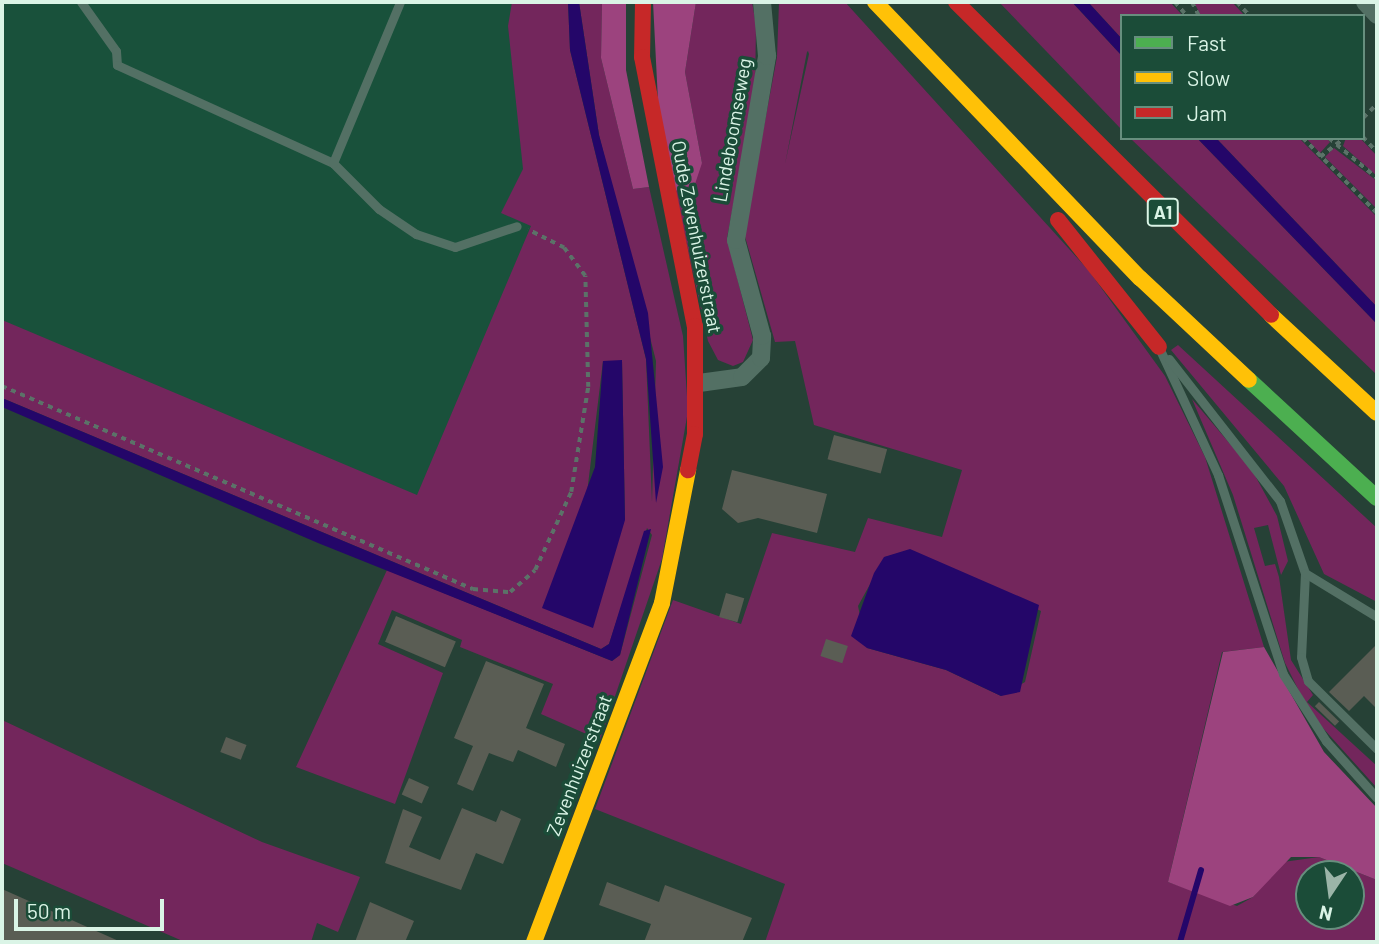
<!DOCTYPE html>
<html>
<head>
<meta charset="utf-8">
<style>
	body { margin:0 }
	#map { position:relative; width:1379px; height:944px; overflow:hidden; background:#264136; font-family:Barlow,sans-serif }
	div>[style] { position:absolute }
	.built>* { inset:0; background:#19513b }
	.green>* { inset:0; background:#73265c }
	.forest>* { inset:0; background:#9c437e }
	.water>* { inset:0; background:#240669 }
	.stream>* { height:6px; margin:-3px; padding:0 3px; transform-origin:3px; border-radius:3px; background:#240669 }
	.building>* { inset:0; background:#5a5d54; transform-origin:0 0 }
	.path>* { height:3.5px; margin-top:-1.75px; transform-origin:0; background:repeating-linear-gradient(90deg,#5b7268 0 5px,transparent 0 10px) }
	.lane>* { height:9px; margin:-4.5px; padding:0 4.5px; transform-origin:4.5px; border-radius:4.5px; background:#537064 }
	.street>* { height:18px; margin:-9px; padding:0 9px; transform-origin:9px; border-radius:9px; background:#537064 }
	.fast>* { height:16px; margin:-8px; padding:0 8px; transform-origin:8px; border-radius:8px; background:#4caf50 }
	.slow>* { height:16px; margin:-8px; padding:0 8px; transform-origin:8px; border-radius:8px; background:#ffc107 }
	.jam>* { height:16px; margin:-8px; padding:0 8px; transform-origin:8px; border-radius:8px; background:#c62828 }
	span { translate:-50% -50%; white-space:nowrap; text-align:center; line-height:1.15; -webkit-text-stroke:7px #1b4c38; paint-order:stroke }
	.shield-label span { padding:2px 5px; background:#1b4c38; border:2px solid; border-radius:5px; -webkit-text-stroke-width:0 }
	.shield-label { font-size:18px; color:#daf4e6; font-weight:700 }
	.street-label { font-size:19px; color:#daf4e6 }
	.frame { position:absolute; inset:0; border:4px solid #daf4e6; pointer-events:none }
	.legend { position:absolute; left:1120px; top:14px; width:245px; height:126px; box-sizing:border-box; background:#1b4c38; border:2px solid #678f7e; margin:0; padding:9px 12px; list-style:none; font-size:21px; color:#daf4e6 }
	.legend li { display:flex; align-items:center; gap:14px; height:35px }
	.legend b { width:35px; border:2px solid #678f7e }
	.north { position:absolute; left:1295px; top:860px; width:70px; height:70px; box-sizing:border-box; background:#1b4c38; border:2px solid #678f7e; border-radius:50%; rotate:193deg; font-size:19px; font-weight:700; line-height:28px; text-align:center; color:#daf4e6 }
	.north::after { content:''; display:block; margin:auto; width:24px; height:32px; background:#9bb5a8; clip-path:polygon(50% 0,100% 100%,50% 72%,0 100%) }
	.scale { position:absolute; left:14px; top:899px; width:150px; height:32px; box-sizing:border-box; border:4px solid #daf4e6; border-top:0; padding-left:9px; font-size:21px; line-height:24px; white-space:nowrap; color:#daf4e6; -webkit-text-stroke:5px #1b4c38; paint-order:stroke }
</style>
</head>
<body>
<div id="map">
	<div class="built">
		<div style="clip-path:polygon(2px 2px,530px 2px,567px 201px,421px 538px,2px 361px)"></div>
	</div>
	<div class="green">
		<div style="clip-path:polygon(evenodd,512px 2px,568px 2px,570px 50px,646px 359px,652px 502px,656px 361px,599px 135px,579px 2px,602px 2px,601px 58px,633px 189px,649px 187px,683px 336px,688px 411px,662px 559px,600px 740px,541px 714px,553px 684px,460px 647px,462px 640px,392px 610px,378px 644px,443px 673px,395px 804px,296px 767px,387px 570px,612px 661px,620px 655px,652px 535px,647px 528px,609px 644px,601px 649px,2px 398px,2px 320px,417px 495px,531px 226px,501px 213px,523px 169px,508px 26px,512px 2px,603px 361px,622px 361px,625px 520px,587px 493px,603px 361px)"></div>
		<div style="clip-path:polygon(696px 2px,752px 2px,756px 25px,755px 91px,727px 238px,753px 340px,743px 362px,733px 366px,718px 360px,708px 341px,675px 191px,702px 163px,685px 72px)"></div>
		<div style="clip-path:polygon(evenodd,779px 2px,845px 2px,1089px 271px,1165px 376px,1205px 457px,1264px 647px,1222px 652px,1168px 882px,1237px 906px,1253px 897px,1283px 862px,1319px 857px,1377px 880px,1377px 942px,765px 942px,785px 884px,595px 809px,673px 600px,741px 624px,772px 533px,855px 552px,868px 518px,942px 537px,962px 470px,814px 425px,795px 341px,775px 342px,744px 233px,777px 57px,779px 2px,808px 51px,809px 54px,785px 164px,807px 52px,808px 51px,779px 2px,910px 550px,1041px 611px,1025px 682px,1001px 696px,946px 670px,867px 648px,858px 606px,885px 557px,910px 550px,779px 2px,1309px 874px,1351px 874px,1351px 916px,1309px 916px,1309px 874px)"></div>
		<div style="clip-path:polygon(999px 2px,1072px 2px,1122px 56px,1122px 130px)"></div>
		<div style="clip-path:polygon(1088px 2px,1170px 2px,1183px 16px,1122px 16px,1122px 39px)"></div>
		<div style="clip-path:polygon(1194px 2px,1232px 2px,1245px 16px,1201px 16px)"></div>
		<div style="clip-path:polygon(1130px 138px,1197px 138px,1377px 324px,1377px 375px)"></div>
		<div style="clip-path:polygon(1216px 138px,1299px 138px,1377px 217px,1377px 307px)"></div>
		<div style="clip-path:polygon(1306px 138px,1326px 138px,1330px 142px,1320px 153px)"></div>
		<div style="clip-path:polygon(1346px 138px,1360px 138px,1377px 156px,1377px 176px,1343px 146px)"></div>
		<div style="clip-path:polygon(1334px 148px,1377px 181px,1377px 209px,1325px 157px)"></div>
		<div style="clip-path:polygon(1178px 345px,1377px 528px,1377px 602px,1324px 574px,1284px 486px,1171px 350px)"></div>
		<div style="clip-path:polygon(1192px 399px,1252px 470px,1277px 516px,1288px 561px,1281px 575px,1268px 525px,1254px 528px,1265px 566px,1275px 564px,1279px 577px,1291px 660px,1313px 695px,1307px 702px,1377px 766px,1377px 788px,1322px 727px,1299px 691px,1285px 663px,1233px 495px)"></div>
		<div style="clip-path:polygon(2px 720px,262px 842px,360px 877px,338px 932px,317px 923px,311px 942px,185px 942px,2px 863px)"></div>
	</div>
	<div class="forest">
		<div style="clip-path:polygon(602px 2px,626px 2px,626px 70px,649px 187px,633px 189px,601px 58px)"></div>
		<div style="clip-path:polygon(653px 2px,696px 2px,685px 72px,702px 163px,695px 184px,675px 191px,659px 121px)"></div>
		<div style="clip-path:polygon(1264px 647px,1324px 752px,1377px 808px,1377px 880px,1319px 857px,1291px 857px,1253px 897px,1230px 906px,1168px 882px,1223px 652px)"></div>
	</div>
	<div class="water">
		<div style="clip-path:polygon(568px 2px,579px 2px,599px 135px,648px 313px,663px 467px,656px 503px,646px 359px,570px 50px)"></div>
		<div style="clip-path:polygon(1072px 2px,1088px 2px,1122px 39px,1122px 56px)"></div>
		<div style="clip-path:polygon(1197px 138px,1216px 138px,1377px 307px,1377px 324px)"></div>
		<div style="clip-path:polygon(622px 360px,625px 520px,593px 628px,542px 608px,595px 467px,603px 361px)"></div>
		<div style="clip-path:polygon(2px 398px,601px 649px,609px 644px,644px 531px,651px 529px,620px 655px,612px 661px,318px 543px,2px 407px)"></div>
		<div style="clip-path:polygon(910px 549px,1039px 605px,1020px 692px,1001px 696px,946px 670px,867px 648px,851px 636px,874px 573px,884px 557px)"></div>
	</div>
	<div class="stream">
		<div style="left:1180px;top:942px;width:75px;rotate:-73.7deg"></div>
	</div>
	<div class="building">
		<div style="left:834px;top:435px;width:55px;height:25px;rotate:15deg"></div>
		<div style="clip-path:polygon(732px 470px,827px 494px,817px 533px,758px 518px,738px 523px,722px 509px)"></div>
		<div style="left:726px;top:593px;width:19px;height:25px;rotate:16deg"></div>
		<div style="left:396px;top:616px;width:65px;height:28px;rotate:23deg"></div>
		<div style="left:826px;top:639px;width:23px;height:18px;rotate:18deg"></div>
		<div style="clip-path:polygon(1377px 644px,1377px 709px,1364px 696px,1349px 711px,1329px 692px)"></div>
		<div style="clip-path:polygon(486px 661px,544px 684px,526px 728px,565px 744px,556px 767px,518px 750px,513px 762px,489px 753px,473px 791px,457px 784px,473px 746px,454px 738px)"></div>
		<div style="left:1319px;top:702px;width:28px;height:6px;rotate:44deg"></div>
		<div style="left:226px;top:737px;width:22px;height:16px;rotate:21deg"></div>
		<div style="left:409px;top:778px;width:22px;height:18px;rotate:24deg"></div>
		<div style="clip-path:polygon(462px 808px,496px 822px,501px 810px,521px 819px,503px 864px,476px 853px,461px 890px,385px 863px,403px 809px,422px 817px,409px 847px,440px 860px)"></div>
		<div style="clip-path:polygon(607px 882px,659px 902px,665px 885px,752px 918px,742px 942px,644px 942px,651px 924px,599px 905px)"></div>
		<div style="clip-path:polygon(2px 889px,121px 942px,2px 942px)"></div>
		<div style="clip-path:polygon(370px 902px,414px 921px,405px 942px,355px 942px)"></div>
	</div>
	<div class="path">
		<div style="left:1175px;top:2px;width:18px;rotate:49deg"></div>
		<div style="left:1192px;top:2px;width:16px;rotate:63deg"></div>
		<div style="left:1237px;top:2px;width:19px;rotate:47deg"></div>
		<div style="left:1363px;top:118px;width:20px;rotate:-45deg"></div>
		<div style="left:1363px;top:137px;width:21px;rotate:47deg"></div>
		<div style="left:1303px;top:138px;width:105px;rotate:45.4deg"></div>
		<div style="left:1329px;top:138px;width:62px;rotate:39.8deg"></div>
		<div style="left:1320px;top:157px;width:31px;rotate:-38deg"></div>
		<div style="left:2px;top:386px;width:513px;rotate:23.32deg"></div>
		<div style="left:473px;top:589px;width:37px;rotate:5deg"></div>
		<div style="left:510px;top:592px;width:33px;rotate:-41deg"></div>
		<div style="left:535px;top:570px;width:86px;rotate:-65.2deg"></div>
		<div style="left:571px;top:492px;width:106px;rotate:-80.8deg"></div>
		<div style="left:588px;top:387px;width:111px;rotate:-91.5deg"></div>
		<div style="left:585px;top:276px;width:35px;rotate:-127deg"></div>
		<div style="left:564px;top:248px;width:40px;rotate:-153.4deg"></div>
	</div>
	<div class="lane">
		<div style="left:81px;top:2px;width:60px;rotate:54.5deg"></div>
		<div style="left:116px;top:51px;width:14px;rotate:86deg"></div>
		<div style="left:117px;top:65px;width:237px;rotate:24.4deg"></div>
		<div style="left:333px;top:163px;width:65px;rotate:45deg"></div>
		<div style="left:379px;top:209px;width:45px;rotate:34deg"></div>
		<div style="left:416px;top:234px;width:41px;rotate:18.4deg"></div>
		<div style="left:455px;top:247px;width:65px;rotate:-18.7deg"></div>
		<div style="left:333px;top:163px;width:174px;rotate:-67.4deg"></div>
		<div style="left:1161px;top:352px;width:136px;rotate:65.1deg"></div>
		<div style="left:1218px;top:475px;width:209px;rotate:71.9deg"></div>
		<div style="left:1283px;top:674px;width:80px;rotate:57.3deg"></div>
		<div style="left:1326px;top:741px;width:76px;rotate:48.2deg"></div>
		<div style="left:1169px;top:359px;width:180px;rotate:52deg"></div>
		<div style="left:1280px;top:501px;width:76px;rotate:70.9deg"></div>
		<div style="left:1305px;top:573px;width:84px;rotate:92.7deg"></div>
		<div style="left:1301px;top:657px;width:25px;rotate:74deg"></div>
		<div style="left:1308px;top:681px;width:97px;rotate:44.6deg"></div>
		<div style="left:1305px;top:573px;width:84px;rotate:31.4deg"></div>
	</div>
	<div class="street">
		<div style="left:1365px;top:2px;width:18px;rotate:47deg"></div>
		<div style="left:699px;top:383px;width:43px;rotate:-7.9deg"></div>
		<div style="left:742px;top:377px;width:27px;rotate:-45deg"></div>
		<div style="left:761px;top:358px;width:22px;rotate:-87deg"></div>
		<div style="left:762px;top:336px;width:99px;rotate:-105.2deg"></div>
		<div style="left:736px;top:240px;width:187px;rotate:-80.4deg"></div>
		<div style="left:767px;top:56px;width:54px;rotate:-95.3deg"></div>
	</div>
	<div class="fast">
		<div style="left:1249px;top:380px;width:174px;rotate:42.7deg"></div>
	</div>
	<div class="slow">
		<div style="left:875px;top:2px;width:383px;rotate:46.2deg"></div>
		<div style="left:1140px;top:278px;width:149px;rotate:43.1deg"></div>
		<div style="left:1271px;top:315px;width:144px;rotate:42.8deg"></div>
		<div style="left:534px;top:942px;width:362px;rotate:-69.3deg"></div>
		<div style="left:662px;top:603px;width:136px;rotate:-78.9deg"></div>
	</div>
	<div class="jam">
		<div style="left:643px;top:2px;width:55px;rotate:91deg"></div>
		<div style="left:642px;top:57px;width:274px;rotate:78.9deg"></div>
		<div style="left:695px;top:326px;width:108px;rotate:90deg"></div>
		<div style="left:695px;top:434px;width:37px;rotate:101deg"></div>
		<div style="left:956px;top:2px;width:444px;rotate:44.8deg"></div>
		<div style="left:1058px;top:220px;width:162px;rotate:51.5deg"></div>
	</div>
	<div class="shield-label">
		<span style="left:1163px;top:212px">A1</span>
	</div>
	<div class="street-label">
		<span style="left:732px;top:130px;rotate:-80deg">Lindeboomseweg</span>
		<span style="left:697px;top:237px;rotate:79deg">Oude Zevenhuizerstraat</span>
		<span style="left:579px;top:765px;rotate:-69deg">Zevenhuizerstraat</span>
	</div>
	<div class="frame"></div>
	<ul class="legend">
	<li><b style="height:9px;background:#4caf50"></b>Fast</li>
	<li><b style="height:9px;background:#ffc107"></b>Slow</li>
	<li><b style="height:9px;background:#c62828"></b>Jam</li>
	</ul>
	<div class="north">N</div>
	<div class="scale">50 m</div>
</div>
</body>
</html>
